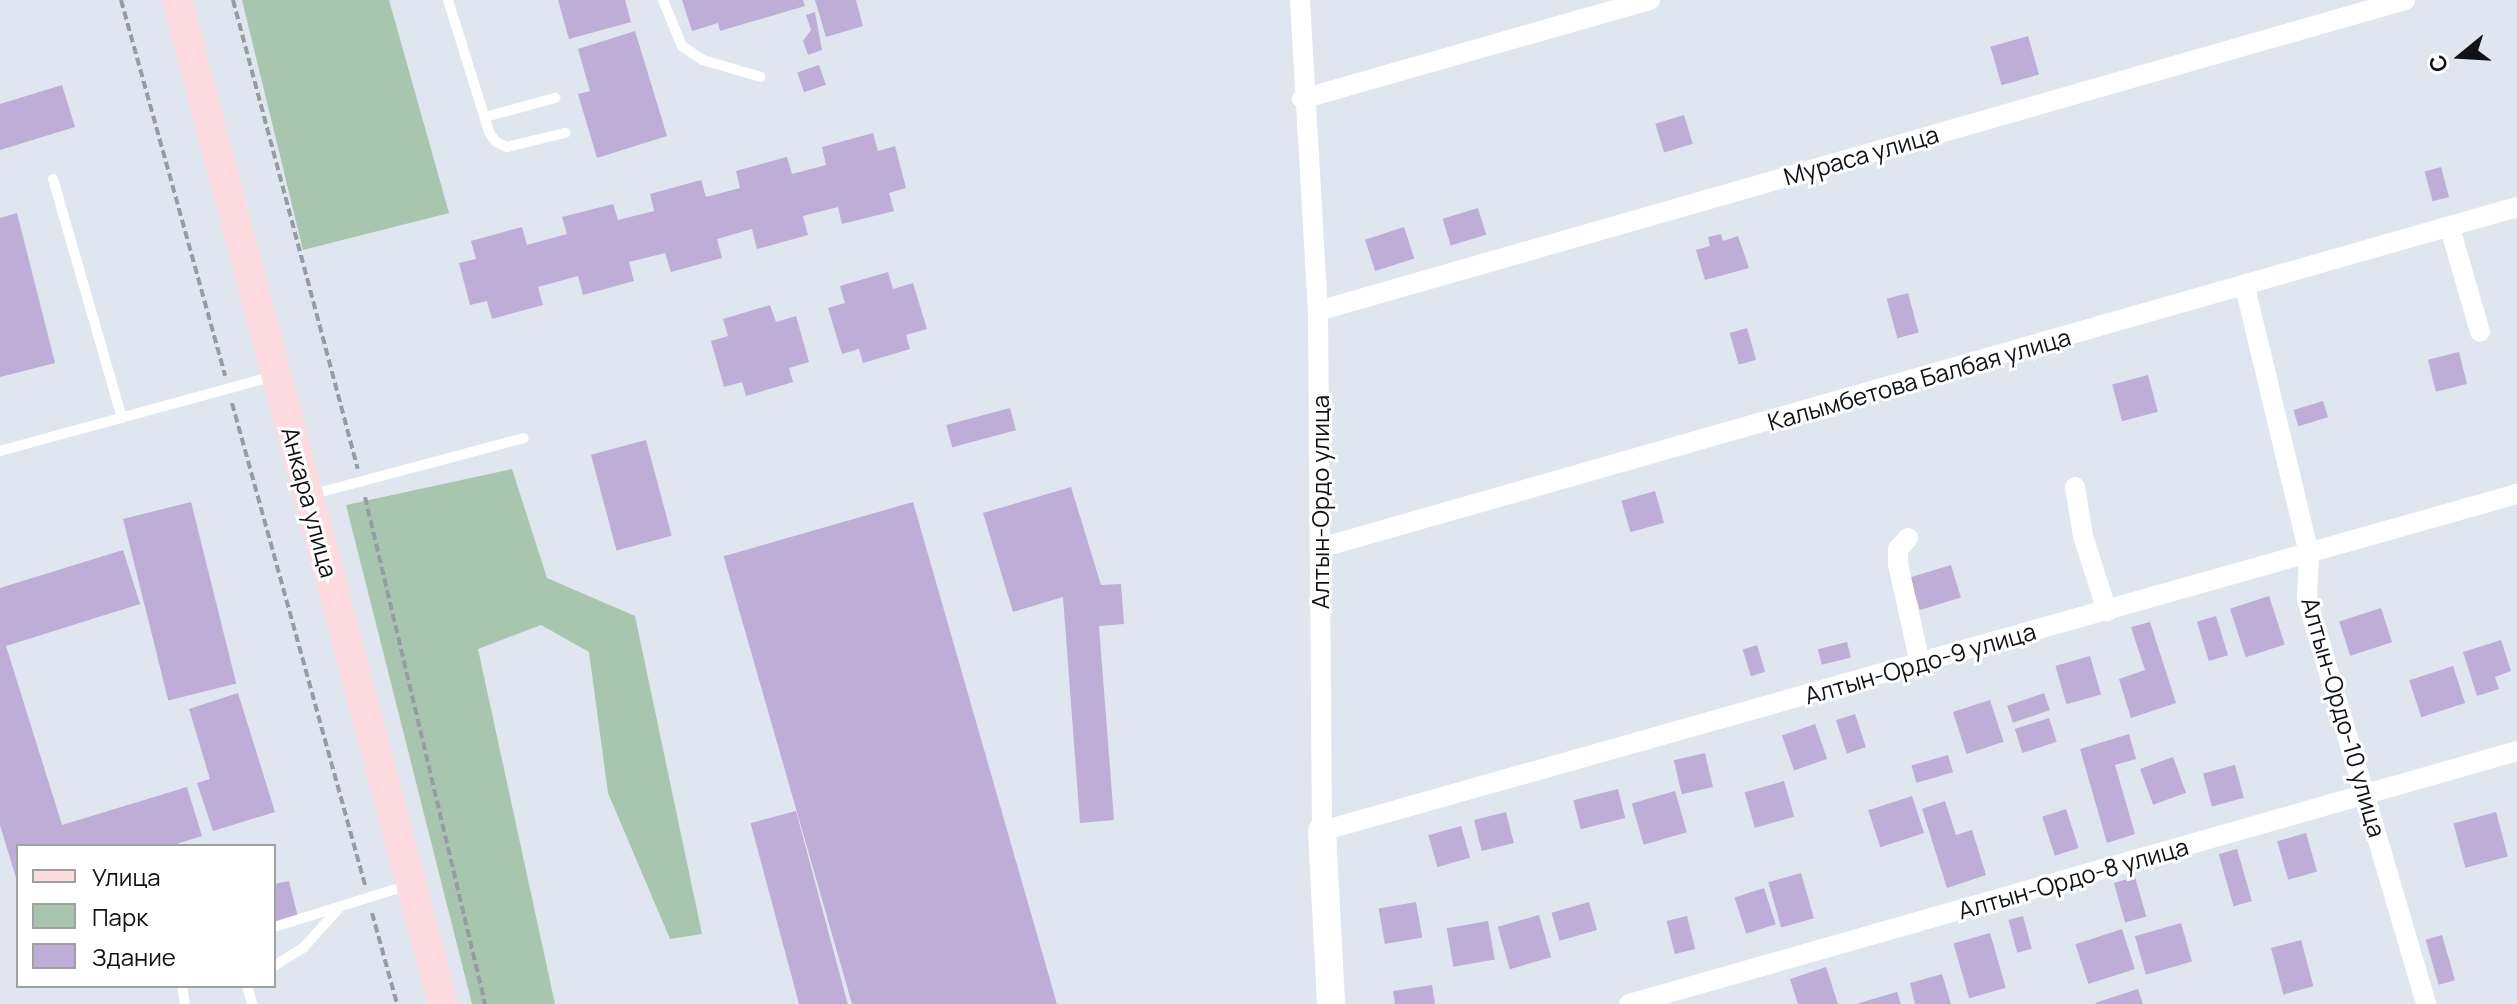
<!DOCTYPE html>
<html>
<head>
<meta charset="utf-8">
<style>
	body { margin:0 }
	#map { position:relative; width:2517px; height:1004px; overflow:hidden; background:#dfe6ef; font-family:Manrope,sans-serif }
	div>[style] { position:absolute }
	.green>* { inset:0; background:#a8c6ae }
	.building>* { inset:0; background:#beadd6; transform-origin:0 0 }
	.path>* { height:4px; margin-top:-2px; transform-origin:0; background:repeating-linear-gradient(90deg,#979ca3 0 8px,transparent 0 12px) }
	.lane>* { height:10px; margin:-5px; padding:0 5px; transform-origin:5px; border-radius:5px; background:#fff }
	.street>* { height:20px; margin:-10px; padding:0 10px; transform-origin:10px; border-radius:10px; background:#fff }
	.secondary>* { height:28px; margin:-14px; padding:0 14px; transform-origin:14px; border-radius:14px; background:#fff }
	.primary>* { height:30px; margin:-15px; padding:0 15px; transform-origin:15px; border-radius:15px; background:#fddbdf }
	span { translate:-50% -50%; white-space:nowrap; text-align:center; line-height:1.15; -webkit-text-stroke:6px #fff; paint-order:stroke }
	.street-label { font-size:24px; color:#101216 }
	.legend { position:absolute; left:16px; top:844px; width:260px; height:144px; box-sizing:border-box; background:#fff; border:2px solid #9fa0a2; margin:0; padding:10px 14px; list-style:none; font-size:24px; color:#101216 }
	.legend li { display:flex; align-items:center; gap:16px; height:40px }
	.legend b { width:40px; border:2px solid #9fa0a2 }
	.north { position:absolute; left:2421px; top:16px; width:80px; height:80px; -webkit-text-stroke:6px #fff; paint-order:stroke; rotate:252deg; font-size:22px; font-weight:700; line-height:32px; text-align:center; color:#101216 }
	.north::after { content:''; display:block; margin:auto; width:28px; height:36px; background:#101216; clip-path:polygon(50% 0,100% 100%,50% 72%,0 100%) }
</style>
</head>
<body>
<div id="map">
	<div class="green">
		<div style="clip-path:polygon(242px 0,389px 0,449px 213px,303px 250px)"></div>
		<div style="clip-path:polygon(512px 469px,547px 578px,635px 616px,702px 934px,670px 939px,608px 793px,589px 652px,541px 625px,478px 649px,555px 1004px,472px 1004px,346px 505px)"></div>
	</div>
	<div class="building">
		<div style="clip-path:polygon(558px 0,625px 0,631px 22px,569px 39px)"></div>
		<div style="clip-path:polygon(682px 0,803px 0,805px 6px,720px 31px,718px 23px,692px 31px)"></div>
		<div style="clip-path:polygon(815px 0,856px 0,863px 26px,826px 37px)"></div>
		<div style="clip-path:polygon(815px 12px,822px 50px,808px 55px,803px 41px,811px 30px,806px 15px)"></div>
		<div style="clip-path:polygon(635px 31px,667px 136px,597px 158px,578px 94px,590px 91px,578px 49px)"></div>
		<div style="left:2028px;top:36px;width:40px;height:39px;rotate:74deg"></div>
		<div style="left:819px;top:65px;width:21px;height:23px;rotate:71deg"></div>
		<div style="clip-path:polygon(62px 85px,75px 127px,0 150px,0 104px)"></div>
		<div style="left:1684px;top:115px;width:30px;height:30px;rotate:73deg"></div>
		<div style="clip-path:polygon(873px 133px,878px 151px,895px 146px,906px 188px,889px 193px,894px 211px,842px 224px,838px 207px,803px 216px,808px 235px,757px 249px,752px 229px,717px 239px,722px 258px,671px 272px,665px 253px,629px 262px,634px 281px,583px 295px,578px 276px,538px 287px,543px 305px,492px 319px,487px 301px,470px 305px,459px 263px,476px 259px,471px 241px,522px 227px,527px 245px,567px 234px,562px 217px,613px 204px,618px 220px,654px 211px,650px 194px,701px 180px,706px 197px,740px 188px,736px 171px,787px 157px,792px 174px,826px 165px,822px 147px)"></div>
		<div style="left:2441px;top:167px;width:31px;height:17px;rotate:75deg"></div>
		<div style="left:1478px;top:208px;width:28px;height:37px;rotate:73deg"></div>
		<div style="clip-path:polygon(17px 213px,55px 363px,0 377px,0 218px)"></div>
		<div style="left:1404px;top:227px;width:33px;height:41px;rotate:72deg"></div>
		<div style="clip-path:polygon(1721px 234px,1723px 241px,1738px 236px,1749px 268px,1705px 280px,1696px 250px,1710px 246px,1708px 237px)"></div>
		<div style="clip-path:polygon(888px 272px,893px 289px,913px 283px,927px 329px,906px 335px,910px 349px,863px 363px,859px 349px,842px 354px,828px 308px,845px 303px,840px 286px)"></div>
		<div style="left:1908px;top:293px;width:41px;height:22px;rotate:75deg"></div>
		<div style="clip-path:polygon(770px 305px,776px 322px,796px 316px,809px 362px,789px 368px,793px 382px,746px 396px,742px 382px,724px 387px,711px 341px,728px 336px,723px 319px)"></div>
		<div style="left:1747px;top:328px;width:33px;height:18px;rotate:74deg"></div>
		<div style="left:2459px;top:352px;width:33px;height:32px;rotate:76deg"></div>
		<div style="left:2148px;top:375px;width:38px;height:37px;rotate:75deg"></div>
		<div style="left:2323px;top:401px;width:17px;height:31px;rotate:73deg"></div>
		<div style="left:1010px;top:408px;width:23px;height:66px;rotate:75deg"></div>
		<div style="left:646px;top:440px;width:99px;height:57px;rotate:75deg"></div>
		<div style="clip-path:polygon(1071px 487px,1101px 585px,1121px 584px,1124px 624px,1099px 626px,1114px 820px,1080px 823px,1063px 597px,1013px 612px,983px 513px)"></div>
		<div style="left:1655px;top:491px;width:33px;height:35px;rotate:74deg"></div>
		<div style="left:191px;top:502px;width:187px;height:70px;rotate:76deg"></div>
		<div style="left:913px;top:502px;width:522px;height:197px;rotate:74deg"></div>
		<div style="clip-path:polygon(123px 550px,140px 604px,6px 646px,62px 825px,187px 787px,202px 836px,170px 846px,18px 846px,17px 881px,0 825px,0 588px)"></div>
		<div style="left:1951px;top:565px;width:34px;height:43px;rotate:73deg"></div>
		<div style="left:2269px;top:596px;width:51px;height:41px;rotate:72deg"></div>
		<div style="left:2381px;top:608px;width:36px;height:44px;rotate:72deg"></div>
		<div style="left:2216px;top:616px;width:41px;height:20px;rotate:73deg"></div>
		<div style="clip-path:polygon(2150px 622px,2176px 703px,2131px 718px,2119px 679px,2145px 670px,2131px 627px)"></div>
		<div style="clip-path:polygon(2501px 640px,2511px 671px,2495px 677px,2499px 689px,2477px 696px,2463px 652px)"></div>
		<div style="left:1847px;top:642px;width:16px;height:30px;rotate:76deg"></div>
		<div style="left:1757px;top:645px;width:28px;height:15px;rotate:73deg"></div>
		<div style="left:2090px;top:656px;width:40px;height:36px;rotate:74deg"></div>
		<div style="left:2453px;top:666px;width:39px;height:46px;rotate:72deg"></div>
		<div style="clip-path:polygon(238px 693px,275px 812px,213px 831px,197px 783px,210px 779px,189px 709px)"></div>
		<div style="left:2044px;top:693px;width:18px;height:39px;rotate:71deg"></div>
		<div style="left:1990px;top:700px;width:44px;height:39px;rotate:72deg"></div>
		<div style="left:1855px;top:714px;width:35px;height:20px;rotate:72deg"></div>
		<div style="left:2049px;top:718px;width:25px;height:36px;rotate:72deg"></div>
		<div style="left:1815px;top:724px;width:37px;height:35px;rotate:71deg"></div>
		<div style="clip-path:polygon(2129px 734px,2136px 759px,2115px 765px,2135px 834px,2107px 843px,2080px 749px)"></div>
		<div style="left:1705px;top:753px;width:35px;height:32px;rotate:77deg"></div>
		<div style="left:1948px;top:755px;width:18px;height:38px;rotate:74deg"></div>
		<div style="left:2173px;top:757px;width:38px;height:35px;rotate:70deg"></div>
		<div style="left:2235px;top:765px;width:34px;height:33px;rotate:75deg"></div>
		<div style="left:1784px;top:781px;width:37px;height:41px;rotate:74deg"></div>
		<div style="left:1618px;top:789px;width:30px;height:46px;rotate:76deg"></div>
		<div style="left:1675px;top:791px;width:43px;height:45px;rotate:74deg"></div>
		<div style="left:1912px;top:796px;width:39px;height:46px;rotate:72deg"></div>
		<div style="clip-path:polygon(1945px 801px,1956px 835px,1972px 830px,1986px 875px,1947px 888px,1922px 809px)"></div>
		<div style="left:2066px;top:809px;width:41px;height:25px;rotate:72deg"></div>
		<div style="left:796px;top:811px;width:200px;height:47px;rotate:75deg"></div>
		<div style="left:1506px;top:812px;width:32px;height:33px;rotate:76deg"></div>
		<div style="left:2496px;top:812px;width:46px;height:44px;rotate:75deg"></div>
		<div style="left:1461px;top:826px;width:33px;height:34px;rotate:74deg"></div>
		<div style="left:2306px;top:833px;width:40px;height:30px;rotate:74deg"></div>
		<div style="left:2237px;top:849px;width:54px;height:19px;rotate:74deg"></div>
		<div style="left:1801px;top:873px;width:47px;height:34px;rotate:74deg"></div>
		<div style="left:2135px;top:877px;width:41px;height:22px;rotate:74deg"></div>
		<div style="clip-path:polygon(289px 881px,298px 917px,274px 922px,274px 884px)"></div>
		<div style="left:1764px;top:888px;width:38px;height:31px;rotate:72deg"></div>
		<div style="left:1416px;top:902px;width:36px;height:38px;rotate:80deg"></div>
		<div style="left:1589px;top:902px;width:29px;height:39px;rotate:74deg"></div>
		<div style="left:1539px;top:915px;width:44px;height:43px;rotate:74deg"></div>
		<div style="left:1687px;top:916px;width:34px;height:21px;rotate:76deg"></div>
		<div style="left:2023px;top:916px;width:34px;height:15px;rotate:75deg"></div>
		<div style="left:1488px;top:921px;width:39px;height:42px;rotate:80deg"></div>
		<div style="left:2181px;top:923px;width:40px;height:48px;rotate:74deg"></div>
		<div style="left:2122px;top:929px;width:42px;height:49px;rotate:72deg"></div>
		<div style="left:1990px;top:933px;width:57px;height:38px;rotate:74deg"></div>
		<div style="left:2442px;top:935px;width:47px;height:17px;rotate:74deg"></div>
		<div style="left:2301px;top:940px;width:48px;height:31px;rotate:75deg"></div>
		<div style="clip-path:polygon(1826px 967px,1838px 1004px,1798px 1004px,1790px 979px)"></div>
		<div style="clip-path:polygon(1942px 974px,1951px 1004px,1915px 1004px,1910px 983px)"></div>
		<div style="clip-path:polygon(1432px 985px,1435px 1004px,1395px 1004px,1393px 991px)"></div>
		<div style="clip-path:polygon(2138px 989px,2143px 1004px,2096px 1004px,2095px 1003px)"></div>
		<div style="clip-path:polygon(1897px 992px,1901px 1004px,1859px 1004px,1859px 1003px)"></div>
	</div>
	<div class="path">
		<div style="left:121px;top:0;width:390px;rotate:74.5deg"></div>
		<div style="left:233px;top:0;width:485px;rotate:75.1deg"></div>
		<div style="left:232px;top:403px;width:500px;rotate:74.57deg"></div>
		<div style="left:365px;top:497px;width:521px;rotate:76.68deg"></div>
		<div style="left:372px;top:913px;width:94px;rotate:74.6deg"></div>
	</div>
	<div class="lane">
		<div style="left:448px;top:0;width:138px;rotate:72.7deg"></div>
		<div style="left:489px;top:132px;width:12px;rotate:55deg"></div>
		<div style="left:496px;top:142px;width:12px;rotate:24deg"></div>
		<div style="left:507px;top:147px;width:60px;rotate:-13.6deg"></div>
		<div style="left:663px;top:0;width:50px;rotate:67.6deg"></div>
		<div style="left:682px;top:46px;width:25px;rotate:34deg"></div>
		<div style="left:703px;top:60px;width:60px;rotate:16.3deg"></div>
		<div style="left:485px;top:117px;width:73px;rotate:-15.2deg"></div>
		<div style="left:53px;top:179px;width:249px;rotate:73.9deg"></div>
		<div style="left:0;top:451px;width:284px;rotate:-15.3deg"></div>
		<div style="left:310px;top:495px;width:221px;rotate:-14.9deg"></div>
		<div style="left:274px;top:927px;width:141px;rotate:-17.3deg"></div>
		<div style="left:274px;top:966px;width:36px;rotate:-32deg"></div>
		<div style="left:304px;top:947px;width:54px;rotate:-48deg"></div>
		<div style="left:182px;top:986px;width:18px;rotate:81deg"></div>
		<div style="left:247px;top:986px;width:19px;rotate:74deg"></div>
	</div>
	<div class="street">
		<div style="left:1300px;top:0;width:312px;rotate:86.7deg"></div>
		<div style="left:1318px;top:311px;width:520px;rotate:89.56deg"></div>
		<div style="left:1322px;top:831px;width:1242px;rotate:-15.75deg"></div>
		<div style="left:1302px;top:99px;width:362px;rotate:-15.9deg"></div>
		<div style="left:2450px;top:228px;width:108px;rotate:73.9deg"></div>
		<div style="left:2245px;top:287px;width:275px;rotate:76.5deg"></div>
		<div style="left:2309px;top:554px;width:45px;rotate:92.5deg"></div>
		<div style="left:2307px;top:599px;width:422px;rotate:73.6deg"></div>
		<div style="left:1318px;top:311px;width:1131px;rotate:-15.97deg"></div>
		<div style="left:2075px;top:487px;width:50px;rotate:80.7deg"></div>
		<div style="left:2083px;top:536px;width:79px;rotate:72.3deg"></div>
		<div style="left:1908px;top:538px;width:15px;rotate:132deg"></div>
		<div style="left:1898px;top:549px;width:15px;rotate:90deg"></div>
		<div style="left:1898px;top:564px;width:101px;rotate:77.5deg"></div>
		<div style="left:1320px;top:548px;width:1245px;rotate:-15.9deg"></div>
		<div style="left:1629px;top:1004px;width:923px;rotate:-15.9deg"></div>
	</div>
	<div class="secondary">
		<div style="left:1322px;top:831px;width:173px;rotate:87deg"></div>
	</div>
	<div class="primary">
		<div style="left:177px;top:0;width:1039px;rotate:75.16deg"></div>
	</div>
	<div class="street-label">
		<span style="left:1861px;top:155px;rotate:-16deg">Мураса улица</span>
		<span style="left:1919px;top:379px;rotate:-16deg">Калымбетова Балбая улица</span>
		<span style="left:310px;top:502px;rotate:75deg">Анкара улица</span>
		<span style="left:1320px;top:502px;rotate:-90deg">Алтын-Ордо улица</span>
		<span style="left:1920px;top:663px;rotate:-16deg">Алтын-Ордо-9 улица</span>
		<span style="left:2344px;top:717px;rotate:74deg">Алтын-Ордо-10 улица</span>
		<span style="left:2073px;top:878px;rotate:-16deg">Алтын-Ордо-8 улица</span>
	</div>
	<ul class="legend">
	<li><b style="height:10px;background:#fddbdf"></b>Улица</li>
	<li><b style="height:22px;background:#a8c6ae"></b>Парк</li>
	<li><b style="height:22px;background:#beadd6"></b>Здание</li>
	</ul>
	<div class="north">С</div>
</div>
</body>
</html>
